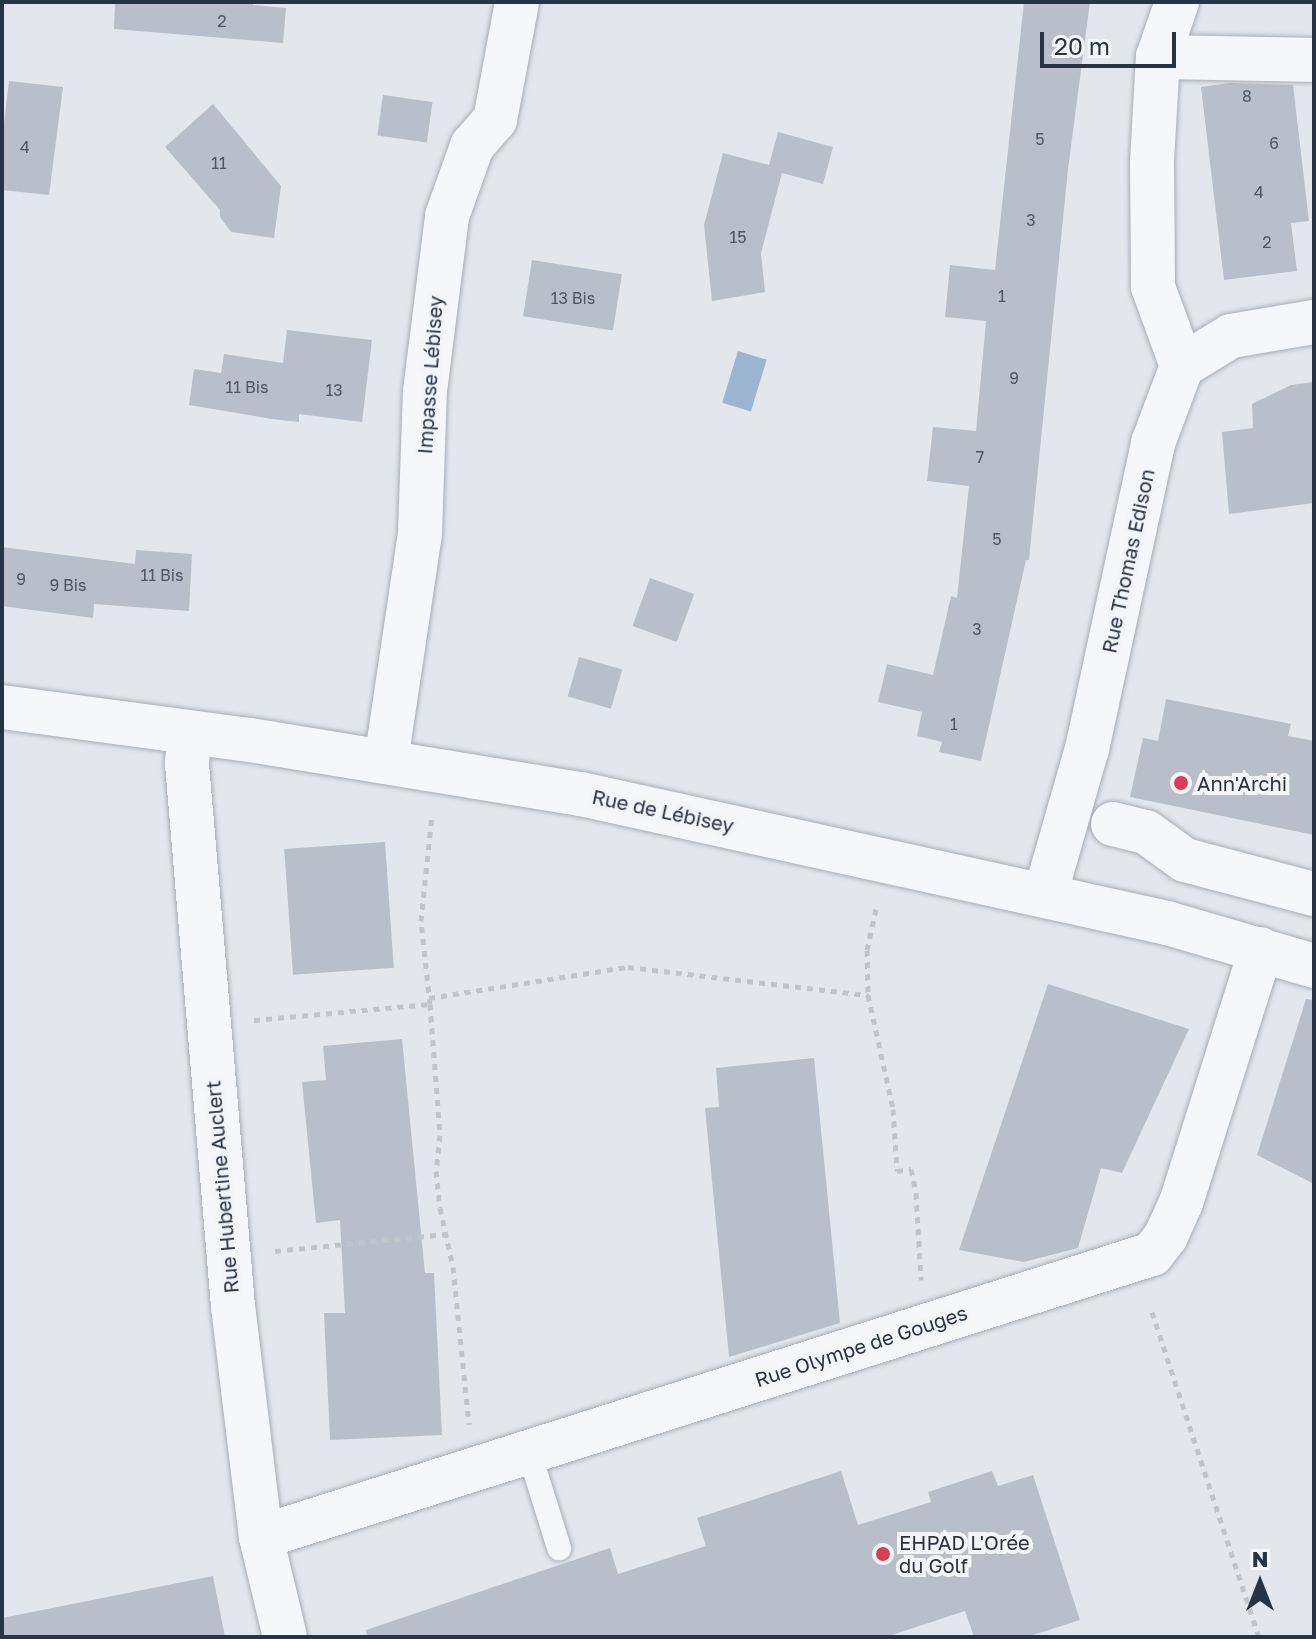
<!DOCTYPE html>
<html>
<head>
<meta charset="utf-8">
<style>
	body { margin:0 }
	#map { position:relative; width:1316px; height:1639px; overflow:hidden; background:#e3e6ec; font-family:"Golos Text",sans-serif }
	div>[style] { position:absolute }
	.water>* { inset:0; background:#9bb4cf; transform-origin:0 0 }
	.building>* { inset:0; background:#b9bfca; transform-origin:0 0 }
	.path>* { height:5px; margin-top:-2.5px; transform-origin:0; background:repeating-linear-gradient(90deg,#c1c4cb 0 6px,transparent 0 12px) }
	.roads { filter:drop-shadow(0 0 2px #a7adb7) drop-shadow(0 0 2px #a7adb7) }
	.lane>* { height:24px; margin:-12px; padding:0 12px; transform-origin:12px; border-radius:12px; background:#f6f7fa }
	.street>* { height:44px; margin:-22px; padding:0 22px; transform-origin:22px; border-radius:22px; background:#f6f7fa }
	.dots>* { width:22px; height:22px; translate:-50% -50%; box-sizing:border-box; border:4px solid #f3f5f9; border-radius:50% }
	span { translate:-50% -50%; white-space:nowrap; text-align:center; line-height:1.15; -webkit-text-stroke:8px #f3f5f9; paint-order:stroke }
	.number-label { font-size:16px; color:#4d5667 }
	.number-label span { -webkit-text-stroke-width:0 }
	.street-label { font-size:20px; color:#293346 }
	.poi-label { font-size:20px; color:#293346 }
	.left { translate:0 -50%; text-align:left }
	.frame { position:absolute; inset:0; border:4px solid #293346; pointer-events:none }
	.north { position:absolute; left:1220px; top:1543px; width:80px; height:80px; -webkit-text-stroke:6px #f3f5f9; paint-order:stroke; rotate:0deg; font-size:22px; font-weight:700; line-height:32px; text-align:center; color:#293346 }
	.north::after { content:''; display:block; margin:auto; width:28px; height:36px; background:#293346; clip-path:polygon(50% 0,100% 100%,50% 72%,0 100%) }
	.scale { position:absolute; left:1040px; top:32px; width:136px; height:36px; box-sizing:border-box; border:4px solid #293346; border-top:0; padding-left:10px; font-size:24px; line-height:28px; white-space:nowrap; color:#293346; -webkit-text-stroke:6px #f3f5f9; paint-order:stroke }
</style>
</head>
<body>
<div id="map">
	<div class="water">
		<div style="left:738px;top:351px;width:30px;height:54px;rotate:17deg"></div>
	</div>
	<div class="building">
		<div style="clip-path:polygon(115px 2px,253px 2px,253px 5px,286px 8px,283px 43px,114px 29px)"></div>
		<div style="clip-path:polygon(1024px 2px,1090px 2px,1068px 169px,1029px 560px,1026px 560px,981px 761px,939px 752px,942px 742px,917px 736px,922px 712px,878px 702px,887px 664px,933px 675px,951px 596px,957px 598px,969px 486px,927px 481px,933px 427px,976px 431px,986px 321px,945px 317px,950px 265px,995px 270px)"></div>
		<div style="clip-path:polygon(9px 81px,63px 87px,49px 195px,2px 190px,2px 140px)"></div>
		<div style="clip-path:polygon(1230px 83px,1293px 85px,1309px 221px,1291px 223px,1297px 271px,1224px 280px,1201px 87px)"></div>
		<div style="left:383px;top:95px;width:50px;height:41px;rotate:8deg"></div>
		<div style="clip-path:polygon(213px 104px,281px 186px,274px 238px,231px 232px,220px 217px,220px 210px,165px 147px)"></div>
		<div style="clip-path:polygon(778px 132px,833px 147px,823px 184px,782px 173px,761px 253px,765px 292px,712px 301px,704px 225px,723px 153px,769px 165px)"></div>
		<div style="left:532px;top:260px;width:91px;height:57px;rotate:9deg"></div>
		<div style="clip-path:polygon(287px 330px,372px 340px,362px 422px,299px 414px,299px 422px,272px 419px,189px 405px,194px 369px,221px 373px,224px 354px,283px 363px)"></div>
		<div style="clip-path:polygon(1314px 382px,1314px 503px,1229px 514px,1222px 432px,1253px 428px,1252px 404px,1291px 385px)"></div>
		<div style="clip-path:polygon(2px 547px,135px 564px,136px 550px,192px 554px,189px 611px,94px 604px,93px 618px,2px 606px)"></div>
		<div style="left:650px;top:578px;width:47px;height:51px;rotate:20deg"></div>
		<div style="left:579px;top:657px;width:45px;height:41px;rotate:16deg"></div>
		<div style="clip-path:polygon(1166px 699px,1291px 724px,1288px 736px,1314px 741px,1314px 835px,1130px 797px,1143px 738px,1158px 741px)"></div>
		<div style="left:385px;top:842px;width:126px;height:101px;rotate:86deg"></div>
		<div style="clip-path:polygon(1048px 984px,1189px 1029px,1122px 1173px,1101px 1168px,1078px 1248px,1024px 1262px,959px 1250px)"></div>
		<div style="clip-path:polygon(1306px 999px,1314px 1000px,1314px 1184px,1257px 1155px)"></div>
		<div style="clip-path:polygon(402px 1039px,425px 1273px,434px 1273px,442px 1435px,330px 1440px,324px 1313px,345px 1313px,340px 1220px,316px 1223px,302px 1082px,326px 1080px,323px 1046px)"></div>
		<div style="clip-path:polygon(814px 1058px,840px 1323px,729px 1357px,705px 1108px,719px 1107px,716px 1068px)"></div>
		<div style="clip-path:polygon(841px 1471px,858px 1525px,931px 1502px,928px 1492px,992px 1471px,998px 1486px,1033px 1475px,1080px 1620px,1027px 1637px,974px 1637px,965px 1611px,886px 1637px,367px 1637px,366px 1630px,610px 1548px,618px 1574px,706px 1546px,697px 1518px)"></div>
		<div style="clip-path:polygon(213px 1576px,225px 1637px,2px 1637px,2px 1618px)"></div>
	</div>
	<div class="path">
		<div style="left:876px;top:909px;width:42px;rotate:102.4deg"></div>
		<div style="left:867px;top:950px;width:45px;rotate:88.7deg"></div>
		<div style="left:868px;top:995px;width:117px;rotate:77.6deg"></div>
		<div style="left:893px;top:1109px;width:62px;rotate:86.3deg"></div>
		<div style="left:897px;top:1171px;width:14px;rotate:-8deg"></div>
		<div style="left:911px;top:1169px;width:25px;rotate:78deg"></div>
		<div style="left:916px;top:1193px;width:87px;rotate:86.7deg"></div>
		<div style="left:429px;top:998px;width:201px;rotate:-8.9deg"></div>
		<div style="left:628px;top:967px;width:242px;rotate:6.7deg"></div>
		<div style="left:430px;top:1004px;width:131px;rotate:85.6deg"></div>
		<div style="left:440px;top:1135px;width:36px;rotate:96deg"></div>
		<div style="left:436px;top:1171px;width:37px;rotate:84deg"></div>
		<div style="left:440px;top:1208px;width:60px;rotate:77.6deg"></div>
		<div style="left:453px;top:1267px;width:158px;rotate:84.2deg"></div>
		<div style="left:254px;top:1020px;width:177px;rotate:-5.2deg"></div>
		<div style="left:430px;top:1004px;width:83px;rotate:-96.2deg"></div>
		<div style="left:421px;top:921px;width:107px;rotate:-84.1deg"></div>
		<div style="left:275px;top:1251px;width:172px;rotate:-5.7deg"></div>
		<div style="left:1152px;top:1312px;width:342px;rotate:71.8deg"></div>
	</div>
	<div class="roads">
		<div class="lane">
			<div style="left:529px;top:1452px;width:101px;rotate:72.6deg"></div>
		</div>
		<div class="street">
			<div style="left:1177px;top:2px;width:58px;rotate:109.1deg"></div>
			<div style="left:1158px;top:57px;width:105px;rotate:93.3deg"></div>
			<div style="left:1152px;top:162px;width:125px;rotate:89.5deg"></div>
			<div style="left:1153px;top:287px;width:84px;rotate:69.8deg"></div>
			<div style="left:1158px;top:57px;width:156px;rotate:1.1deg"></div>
			<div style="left:2px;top:707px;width:250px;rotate:7.6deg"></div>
			<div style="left:250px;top:740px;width:335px;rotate:9.3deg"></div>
			<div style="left:581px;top:794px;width:600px;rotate:12.41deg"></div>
			<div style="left:1167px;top:923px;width:153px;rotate:16.3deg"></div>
			<div style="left:190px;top:733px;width:31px;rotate:96deg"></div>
			<div style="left:187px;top:764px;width:544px;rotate:85.15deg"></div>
			<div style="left:233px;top:1306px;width:233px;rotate:83.1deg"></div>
			<div style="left:261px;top:1537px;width:103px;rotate:76.5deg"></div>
			<div style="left:386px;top:761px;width:231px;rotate:-81.5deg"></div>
			<div style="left:420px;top:533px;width:142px;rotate:-88deg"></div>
			<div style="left:425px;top:391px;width:176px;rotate:-82.8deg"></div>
			<div style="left:447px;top:216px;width:74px;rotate:-70.3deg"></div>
			<div style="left:472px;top:146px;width:35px;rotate:-49deg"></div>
			<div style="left:495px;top:120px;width:120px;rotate:-79.4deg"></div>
			<div style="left:1113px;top:824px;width:34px;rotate:14deg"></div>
			<div style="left:1146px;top:832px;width:48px;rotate:35.7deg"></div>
			<div style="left:1185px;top:860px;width:133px;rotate:14.8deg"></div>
			<div style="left:1045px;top:895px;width:152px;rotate:-74deg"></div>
			<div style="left:1087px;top:749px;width:313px;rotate:-77.8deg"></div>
			<div style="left:1153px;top:443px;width:82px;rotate:-69.4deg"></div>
			<div style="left:1182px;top:366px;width:57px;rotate:-31.5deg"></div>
			<div style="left:1231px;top:336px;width:84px;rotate:-9.6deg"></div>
			<div style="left:261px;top:1537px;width:935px;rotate:-17.62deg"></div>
			<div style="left:1152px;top:1254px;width:23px;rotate:-52deg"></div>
			<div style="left:1166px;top:1236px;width:36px;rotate:-66deg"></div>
			<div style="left:1181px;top:1203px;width:266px;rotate:-72.5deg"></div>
		</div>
	</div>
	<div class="dots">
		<div style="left:1181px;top:783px;background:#da3e56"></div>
		<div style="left:883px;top:1554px;background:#da3e56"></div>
	</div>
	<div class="number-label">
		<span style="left:222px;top:21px">2</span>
		<span style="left:1247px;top:96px">8</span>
		<span style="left:1040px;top:139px">5</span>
		<span style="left:1274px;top:143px">6</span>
		<span style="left:25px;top:147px">4</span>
		<span style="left:219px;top:163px">11</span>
		<span style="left:1259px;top:192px">4</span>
		<span style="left:1031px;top:220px">3</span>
		<span style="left:738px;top:237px">15</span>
		<span style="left:1267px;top:242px">2</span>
		<span style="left:1002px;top:296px">1</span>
		<span style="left:573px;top:298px">13 Bis</span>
		<span style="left:1014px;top:378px">9</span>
		<span style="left:247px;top:387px">11 Bis</span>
		<span style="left:334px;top:390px">13</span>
		<span style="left:980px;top:457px">7</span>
		<span style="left:997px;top:539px">5</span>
		<span style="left:162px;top:575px">11 Bis</span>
		<span style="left:21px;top:579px">9</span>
		<span style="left:68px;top:585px">9 Bis</span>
		<span style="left:977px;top:629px">3</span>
		<span style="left:954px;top:724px">1</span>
	</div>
	<div class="street-label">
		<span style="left:430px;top:375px;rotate:-86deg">Impasse Lébisey</span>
		<span style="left:1128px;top:561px;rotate:-78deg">Rue Thomas Edison</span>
		<span style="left:663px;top:811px;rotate:12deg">Rue de Lébisey</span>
		<span style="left:222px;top:1187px;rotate:-95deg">Rue Hubertine Auclert</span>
		<span style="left:861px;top:1346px;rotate:-18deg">Rue Olympe de Gouges</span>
	</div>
	<div class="poi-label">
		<span class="left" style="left:1197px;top:783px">Ann'Archi</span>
		<span class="left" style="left:899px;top:1554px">EHPAD L'Orée<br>du Golf</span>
	</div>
	<div class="frame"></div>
	<div class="north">N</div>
	<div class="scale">20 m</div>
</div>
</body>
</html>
